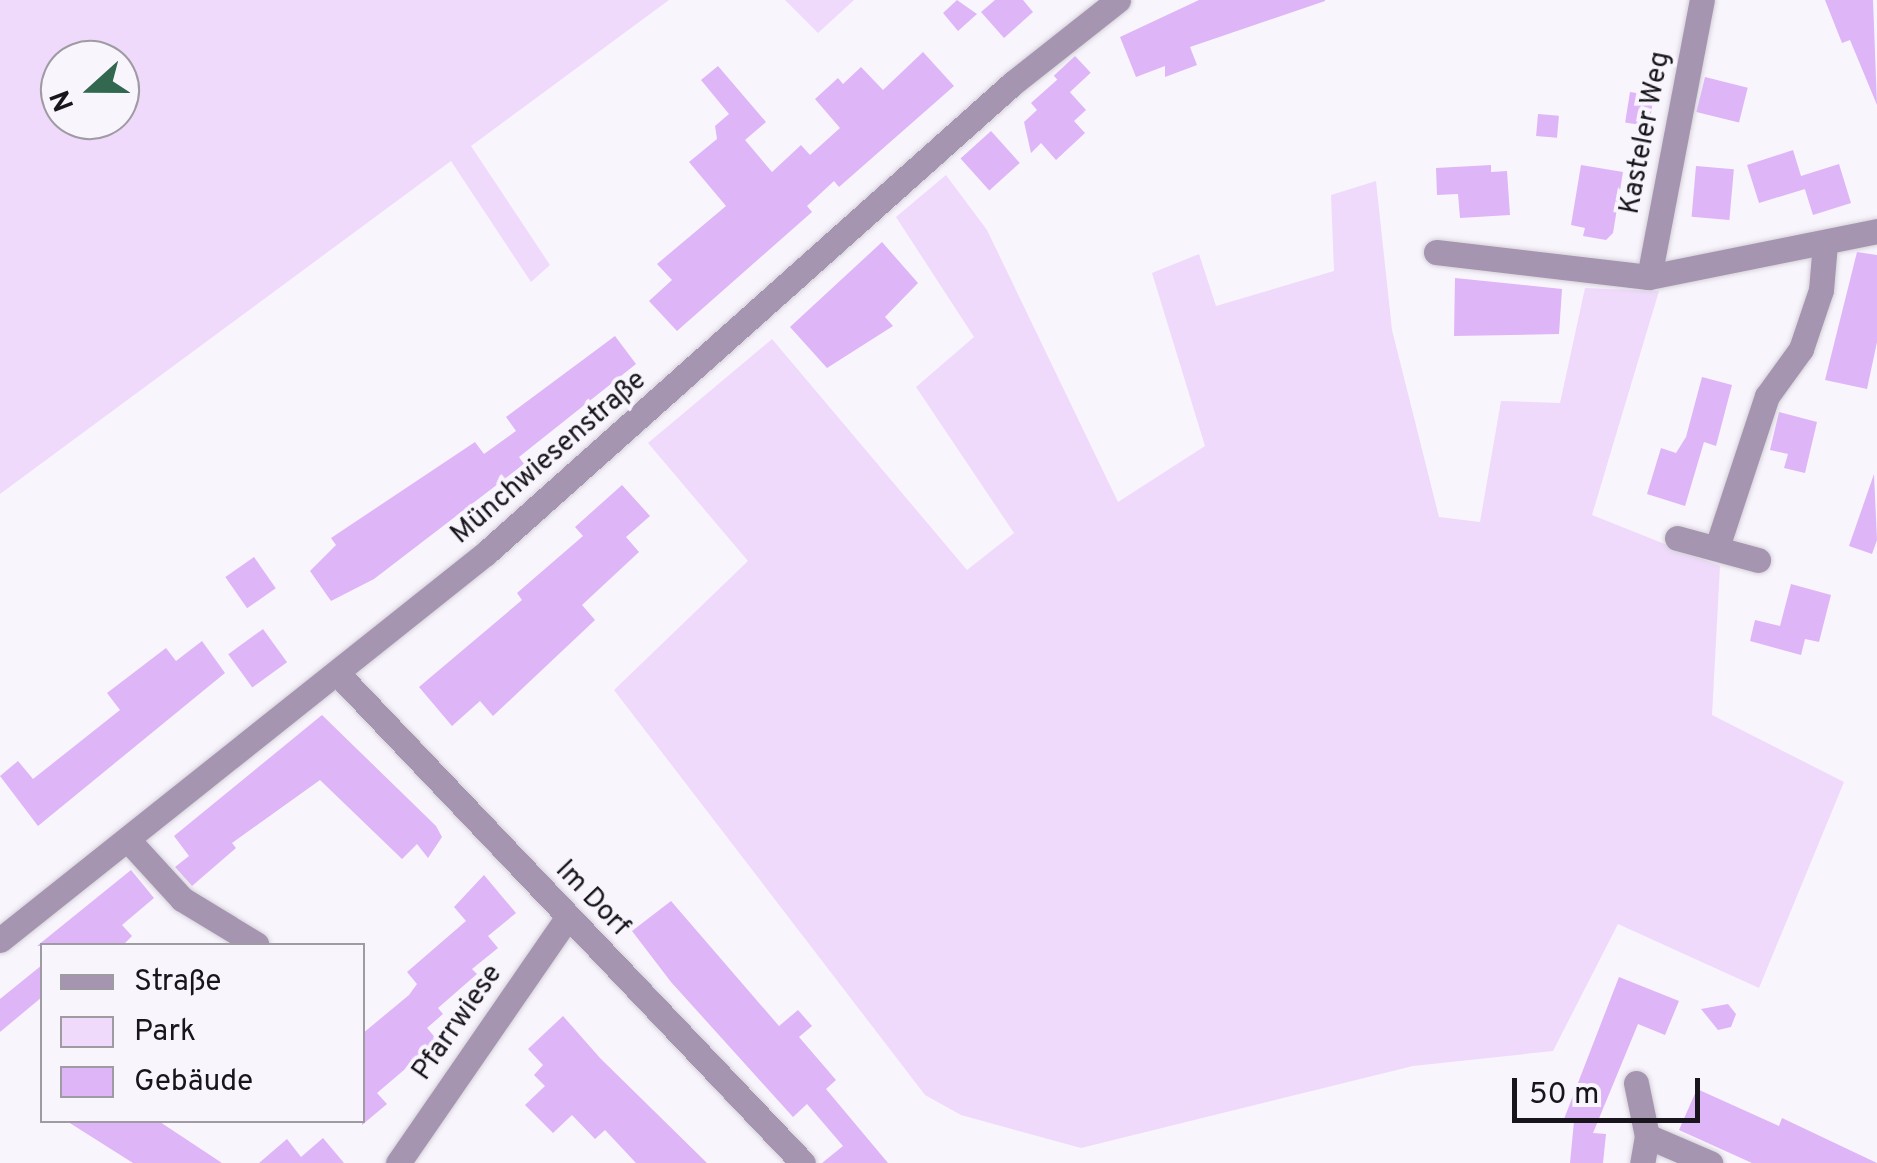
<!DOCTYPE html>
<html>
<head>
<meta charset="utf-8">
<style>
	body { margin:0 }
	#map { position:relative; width:1877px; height:1163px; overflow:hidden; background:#f9f5fd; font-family:Overpass,sans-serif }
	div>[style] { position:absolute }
	.green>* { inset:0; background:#efdafc }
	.building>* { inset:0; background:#deb5f7; transform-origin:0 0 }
	.roads { filter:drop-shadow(0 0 2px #d5d1d9) drop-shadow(0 0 2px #d5d1d9) }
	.minor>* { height:25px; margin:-12.5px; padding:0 12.5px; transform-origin:12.5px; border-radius:12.5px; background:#a695b1 }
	span { translate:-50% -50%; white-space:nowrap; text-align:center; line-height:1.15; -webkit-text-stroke:8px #f9f5fd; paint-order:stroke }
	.street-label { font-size:28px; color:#19151c }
	.legend { position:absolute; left:40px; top:943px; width:325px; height:180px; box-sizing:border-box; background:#f9f5fd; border:2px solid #9f9ba3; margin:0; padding:12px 18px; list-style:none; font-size:30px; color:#19151c }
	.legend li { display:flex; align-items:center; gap:20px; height:50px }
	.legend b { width:50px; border:2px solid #9f9ba3 }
	.north { position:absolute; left:40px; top:40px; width:100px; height:100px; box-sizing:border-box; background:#f9f5fd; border:2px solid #9f9ba3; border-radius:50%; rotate:249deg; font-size:28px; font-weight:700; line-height:40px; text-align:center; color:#19151c }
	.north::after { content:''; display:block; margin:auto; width:35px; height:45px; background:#31684f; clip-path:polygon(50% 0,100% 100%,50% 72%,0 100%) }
	.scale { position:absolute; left:1512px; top:1078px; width:188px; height:45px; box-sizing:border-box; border:5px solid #19151c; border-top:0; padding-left:12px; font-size:30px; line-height:35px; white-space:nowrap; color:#19151c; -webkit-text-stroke:8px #f9f5fd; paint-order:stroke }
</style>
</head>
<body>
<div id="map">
	<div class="green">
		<div style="clip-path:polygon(evenodd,0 0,669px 0,471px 146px,550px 265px,531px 282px,451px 161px,0 494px,0 0,120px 60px,120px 120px,60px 120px,60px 60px,120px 60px)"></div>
		<div style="clip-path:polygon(785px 0,854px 0,818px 33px)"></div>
		<div style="clip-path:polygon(946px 175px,987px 230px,1118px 502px,1205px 446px,1152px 273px,1199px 254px,1216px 306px,1334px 271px,1331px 195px,1376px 181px,1392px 330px,1439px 517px,1480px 522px,1501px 401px,1560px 403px,1585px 288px,1659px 291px,1592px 515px,1720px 566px,1712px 715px,1844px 782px,1759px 988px,1618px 924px,1553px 1051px,1413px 1066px,1081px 1148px,961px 1115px,925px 1095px,614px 690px,748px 561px,648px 443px,772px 339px,967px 570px,1014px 533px,916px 387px,974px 337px,896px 217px)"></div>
	</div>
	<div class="building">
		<div style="clip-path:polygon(957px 0,977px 14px,958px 31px,943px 13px)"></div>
		<div style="clip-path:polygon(995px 0,1023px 0,1033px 12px,1004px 38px,981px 12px)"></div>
		<div style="clip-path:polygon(1199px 0,1325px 0,1325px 1px,1190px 47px,1197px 65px,1165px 77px,1165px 66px,1136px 77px,1120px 37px)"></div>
		<div style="clip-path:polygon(1825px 0,1873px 0,1877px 105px,1850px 40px,1842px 43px)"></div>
		<div style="clip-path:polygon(923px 52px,954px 86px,839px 187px,834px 181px,807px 206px,812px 212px,677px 331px,649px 301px,672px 280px,657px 264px,726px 206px,689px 162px,717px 139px,715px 126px,729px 114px,701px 80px,718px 66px,766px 122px,745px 140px,772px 172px,801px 145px,810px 155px,840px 128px,815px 99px,838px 78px,843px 84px,861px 67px,883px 90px)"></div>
		<div style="left:1075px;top:56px;width:23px;height:29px;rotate:47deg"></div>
		<div style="left:1705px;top:77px;width:44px;height:36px;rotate:14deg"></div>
		<div style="clip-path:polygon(1058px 79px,1086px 110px,1074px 121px,1085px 133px,1056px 160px,1041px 143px,1031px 153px,1024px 122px,1037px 110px,1031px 103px)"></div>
		<div style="left:1630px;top:92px;width:24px;height:31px;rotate:9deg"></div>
		<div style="left:1538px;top:114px;width:21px;height:22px;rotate:5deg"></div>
		<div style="left:991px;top:131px;width:43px;height:41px;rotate:48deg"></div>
		<div style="clip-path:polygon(1793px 150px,1801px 176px,1839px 164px,1851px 203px,1813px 215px,1802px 180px,1805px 189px,1759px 203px,1747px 165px)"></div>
		<div style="clip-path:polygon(1491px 165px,1491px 172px,1507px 171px,1510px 215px,1460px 218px,1458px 194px,1437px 195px,1436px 168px)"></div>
		<div style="clip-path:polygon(1581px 165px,1623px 172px,1613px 233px,1606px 240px,1583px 236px,1585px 228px,1571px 225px)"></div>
		<div style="left:1696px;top:166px;width:38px;height:51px;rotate:5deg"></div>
		<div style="clip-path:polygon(882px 242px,918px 283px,885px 317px,893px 326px,827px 368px,790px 327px)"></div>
		<div style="clip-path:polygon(1857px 252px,1877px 255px,1877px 342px,1867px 389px,1825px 380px)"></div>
		<div style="clip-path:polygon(1455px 278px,1562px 289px,1559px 334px,1454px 336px)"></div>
		<div style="clip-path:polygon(615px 336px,636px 364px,519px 457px,524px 464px,374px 579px,331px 601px,310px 571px,336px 545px,331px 538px,475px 442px,484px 454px,516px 431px,506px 417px)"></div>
		<div style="clip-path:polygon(1702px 377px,1732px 385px,1716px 446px,1704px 442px,1685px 506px,1647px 494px,1661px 448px,1676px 453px,1686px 437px)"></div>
		<div style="clip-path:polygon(1779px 412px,1817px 422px,1805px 473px,1784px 468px,1788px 454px,1770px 450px)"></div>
		<div style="clip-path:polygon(1874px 474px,1877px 540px,1872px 554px,1849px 546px)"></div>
		<div style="clip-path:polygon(622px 485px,650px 516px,626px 537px,639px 552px,582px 605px,595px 620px,493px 716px,480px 701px,452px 726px,419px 687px,522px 600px,517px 593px,583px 536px,575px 527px)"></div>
		<div style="left:254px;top:557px;width:38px;height:35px;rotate:55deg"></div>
		<div style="clip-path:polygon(1791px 584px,1831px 595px,1819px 642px,1805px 639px,1801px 655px,1750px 641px,1755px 620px,1780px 626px)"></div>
		<div style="left:263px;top:629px;width:41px;height:43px;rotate:54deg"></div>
		<div style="clip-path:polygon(202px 641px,225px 673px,38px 826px,0 776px,18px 761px,33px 779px,120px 710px,107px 693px,166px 648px,176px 661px)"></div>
		<div style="clip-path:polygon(322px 715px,436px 826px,442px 837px,428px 858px,417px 844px,402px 859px,320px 780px,232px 843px,236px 848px,192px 886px,175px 867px,189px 856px,174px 836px)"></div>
		<div style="clip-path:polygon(131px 870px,154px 898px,122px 925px,132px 936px,122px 946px,37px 946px)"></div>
		<div style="clip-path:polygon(484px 875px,516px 913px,488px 936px,498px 948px,472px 969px,477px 974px,438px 1008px,443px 1014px,427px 1028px,438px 1041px,377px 1093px,387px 1104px,362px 1125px,362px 1034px,409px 995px,417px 984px,407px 972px,466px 921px,454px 907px)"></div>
		<div style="clip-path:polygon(671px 901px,779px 1026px,798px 1010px,812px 1026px,799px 1037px,836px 1080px,826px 1089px,888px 1163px,822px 1163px,843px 1146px,807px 1104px,793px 1117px,671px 982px,632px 931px)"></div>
		<div style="clip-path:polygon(42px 965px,42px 997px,0 1032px,0 999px)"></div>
		<div style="clip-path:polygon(1619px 977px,1679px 1001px,1665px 1035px,1638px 1024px,1593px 1133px,1606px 1134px,1603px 1163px,1570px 1163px,1574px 1121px,1564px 1119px)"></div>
		<div style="clip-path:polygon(1728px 1004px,1736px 1014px,1731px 1027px,1718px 1030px,1701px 1009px)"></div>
		<div style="clip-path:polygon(563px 1016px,600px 1058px,707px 1163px,636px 1163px,605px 1130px,595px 1139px,572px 1115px,553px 1133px,525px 1105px,545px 1086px,534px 1075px,543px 1065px,528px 1049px)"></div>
		<div style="clip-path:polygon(1697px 1089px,1779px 1126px,1782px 1118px,1877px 1163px,1752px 1163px,1679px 1130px)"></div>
		<div style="clip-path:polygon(65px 1120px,157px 1120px,222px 1163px,133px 1163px)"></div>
		<div style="clip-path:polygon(323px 1138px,344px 1163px,259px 1163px,287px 1139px,301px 1157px)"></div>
	</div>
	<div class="roads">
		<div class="minor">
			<div style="left:1436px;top:252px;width:214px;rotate:6.7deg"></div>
			<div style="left:1649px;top:277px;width:233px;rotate:-11.4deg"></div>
			<div style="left:1649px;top:277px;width:282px;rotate:-79.2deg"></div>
			<div style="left:1677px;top:538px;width:84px;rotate:15.2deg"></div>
			<div style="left:1717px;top:547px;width:159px;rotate:-71.7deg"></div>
			<div style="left:1767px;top:396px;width:58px;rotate:-54.1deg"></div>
			<div style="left:1801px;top:349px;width:62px;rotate:-71.3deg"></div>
			<div style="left:1821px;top:290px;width:47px;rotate:-85.1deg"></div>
			<div style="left:339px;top:675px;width:673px;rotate:46.44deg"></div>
			<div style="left:128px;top:840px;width:80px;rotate:47.5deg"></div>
			<div style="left:182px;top:899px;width:87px;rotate:31.3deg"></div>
			<div style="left:0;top:940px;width:621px;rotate:-38.53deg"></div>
			<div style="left:486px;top:553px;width:706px;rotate:-41.73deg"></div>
			<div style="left:1013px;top:83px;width:134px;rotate:-38.3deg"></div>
			<div style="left:1636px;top:1083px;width:54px;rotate:78.3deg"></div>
			<div style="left:1647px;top:1136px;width:27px;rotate:100deg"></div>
			<div style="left:1647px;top:1136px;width:69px;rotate:23.2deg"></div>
			<div style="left:398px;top:1163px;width:299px;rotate:-55.4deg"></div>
		</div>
	</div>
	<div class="street-label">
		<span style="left:1646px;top:133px;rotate:-79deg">Kasteler Weg</span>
		<span style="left:549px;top:458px;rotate:-41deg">Münchwiesenstraße</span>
		<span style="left:592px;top:899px;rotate:46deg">Im Dorf</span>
		<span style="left:458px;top:1023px;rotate:-55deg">Pfarrwiese</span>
	</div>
	<ul class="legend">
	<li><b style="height:12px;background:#a695b1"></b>Straße</li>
	<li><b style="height:28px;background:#efdafc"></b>Park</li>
	<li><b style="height:28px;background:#deb5f7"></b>Gebäude</li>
	</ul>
	<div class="north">N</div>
	<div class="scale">50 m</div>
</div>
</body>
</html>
